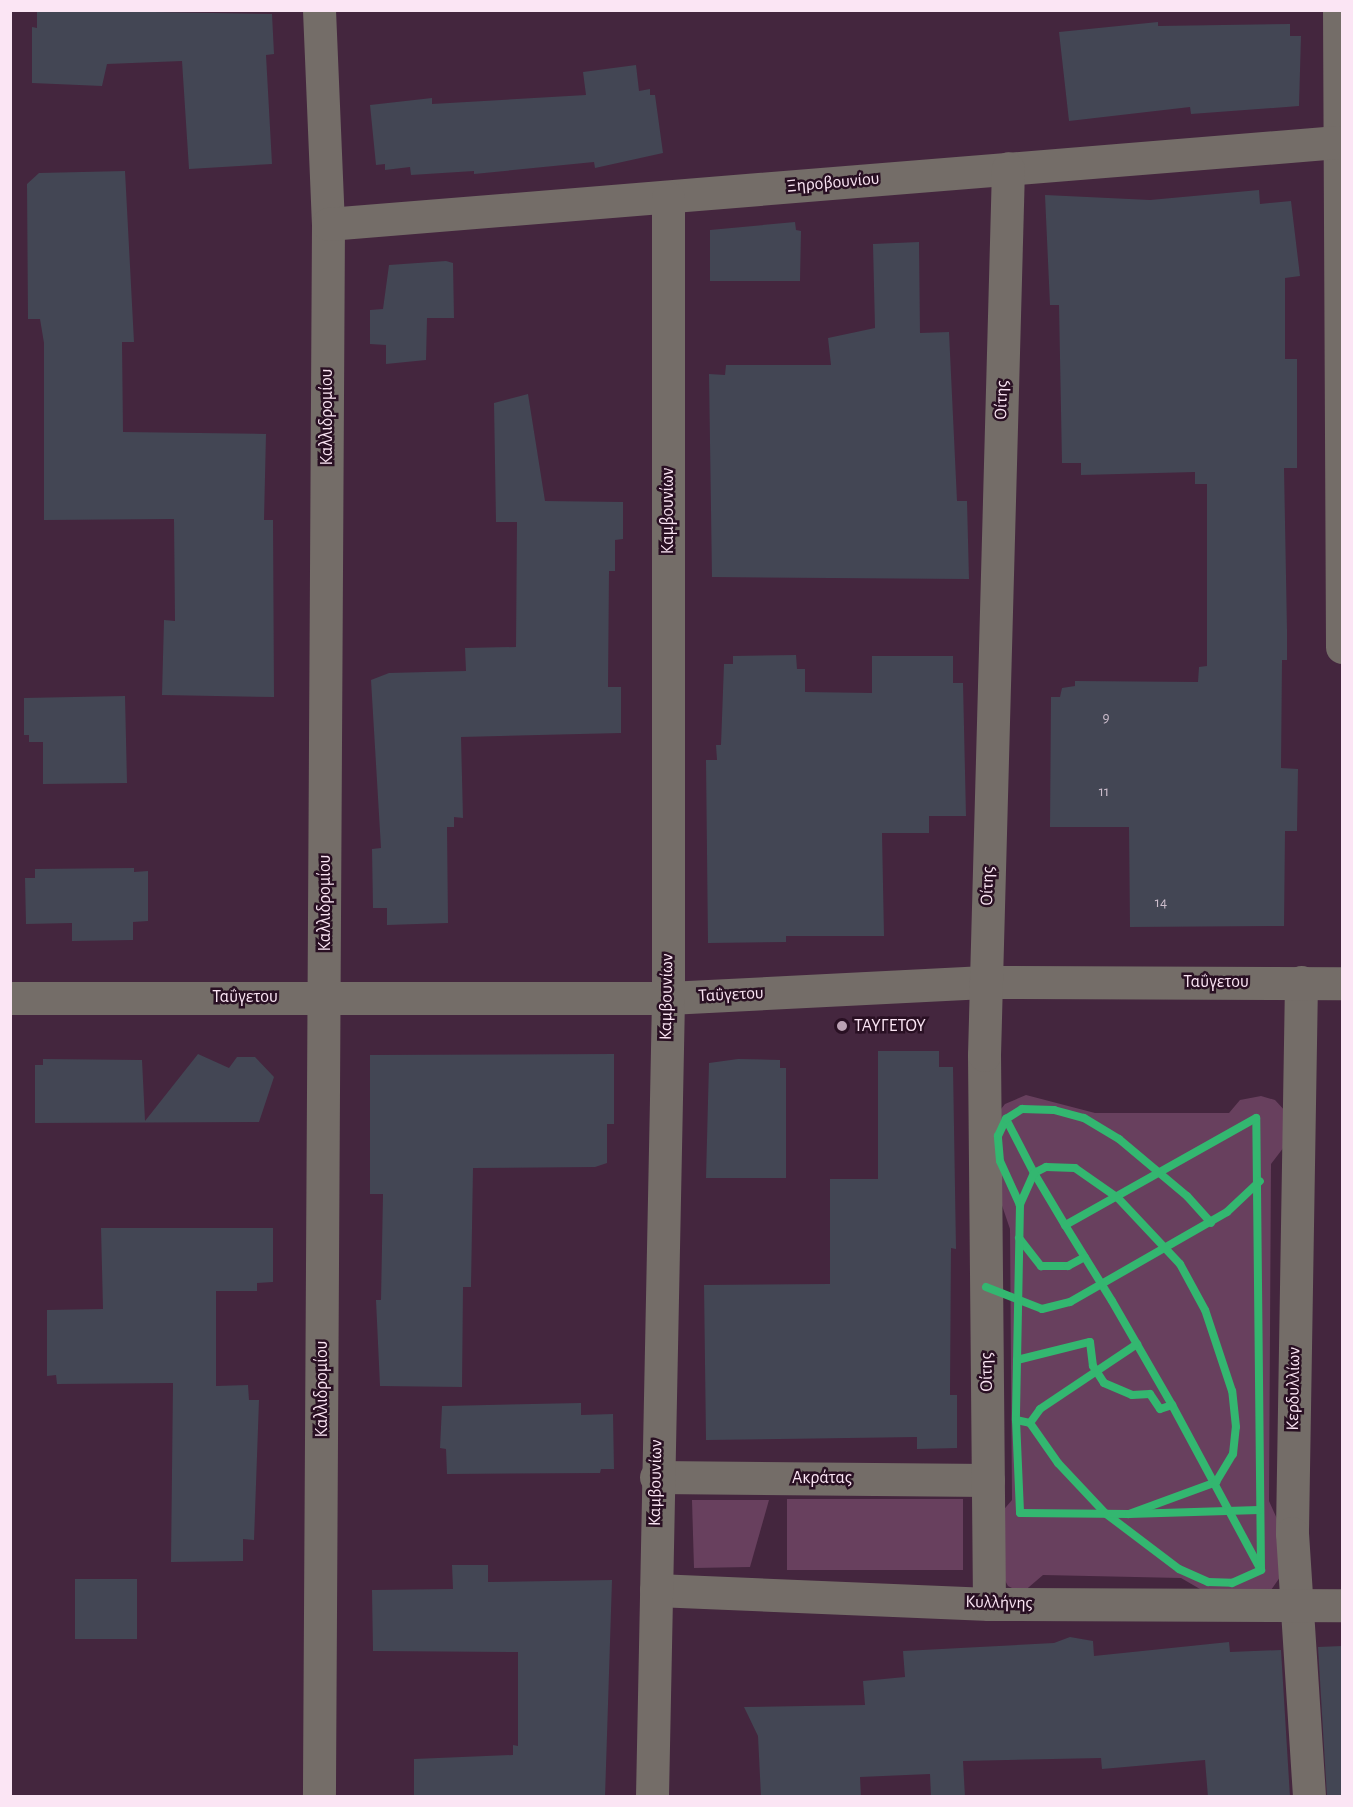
<!DOCTYPE html>
<html>
<head>
<meta charset="utf-8">
<style>
	body { margin:0 }
	#map { position:relative; width:1353px; height:1807px; overflow:hidden; background:#44263e; font-family:"Alegreya Sans",sans-serif }
	div>[style] { position:absolute }
	.green>* { inset:0; background:#68405e; transform-origin:0 0 }
	.building>* { inset:0; background:#434654; transform-origin:0 0 }
	.minor>* { height:33px; margin:-16.5px; padding:0 16.5px; transform-origin:16.5px; border-radius:16.5px; background:#746d68 }
	.cycleway>* { height:8px; margin:-4px; padding:0 4px; transform-origin:4px; border-radius:4px; background:#33b770 }
	.dots>* { width:16px; height:16px; translate:-50% -50%; box-sizing:border-box; border:3px solid #291023; border-radius:50% }
	span { translate:-50% -50%; white-space:nowrap; text-align:center; line-height:1.15; -webkit-text-stroke:5px #291023; paint-order:stroke }
	.number-label { font-size:15px; color:#cdbdcc }
	.number-label span { -webkit-text-stroke-width:0 }
	.street-label { font-size:18px; color:#fbe5f4 }
	.poi-label { font-size:18px; color:#fbe5f4 }
	.left { translate:0 -50%; text-align:left }
	.frame { position:absolute; inset:0; border:12px solid #fbe5f4; pointer-events:none }
</style>
</head>
<body>
<div id="map">
	<div class="green">
		<div style="clip-path:polygon(1026px 1095px,1095px 1113px,1229px 1113px,1240px 1100px,1261px 1096px,1275px 1100px,1287px 1113px,1287px 1143px,1271px 1164px,1269px 1501px,1278px 1521px,1285px 1570px,1269px 1593px,1200px 1589px,1181px 1578px,1043px 1575px,1022px 1593px,1008px 1586px,997px 1566px,1000px 1514px,1012px 1500px,1010px 1229px,994px 1182px,993px 1119px,1005px 1104px)"></div>
		<div style="left:787px;top:1499px;width:176px;height:71px"></div>
		<div style="clip-path:polygon(692px 1500px,769px 1500px,750px 1567px,694px 1568px)"></div>
	</div>
	<div class="building">
		<div style="clip-path:polygon(37px 10px,272px 14px,274px 54px,266px 55px,272px 164px,189px 169px,182px 61px,107px 64px,102px 86px,32px 83px,32px 27px,37px 28px)"></div>
		<div style="clip-path:polygon(1158px 22px,1158px 26px,1290px 24px,1290px 36px,1301px 36px,1299px 106px,1191px 114px,1190px 107px,1069px 121px,1059px 32px)"></div>
		<div style="clip-path:polygon(636px 65px,639px 91px,650px 89px,650px 95px,655px 95px,663px 153px,595px 168px,594px 162px,474px 174px,474px 171px,411px 175px,410px 167px,385px 170px,385px 164px,376px 165px,370px 105px,432px 98px,432px 104px,586px 95px,583px 72px)"></div>
		<div style="clip-path:polygon(125px 171px,134px 342px,122px 342px,123px 432px,266px 434px,264px 520px,273px 520px,274px 697px,162px 695px,164px 620px,175px 621px,174px 519px,44px 520px,44px 343px,40px 319px,28px 319px,27px 184px,39px 173px)"></div>
		<div style="clip-path:polygon(1259px 190px,1260px 204px,1291px 201px,1300px 276px,1285px 278px,1285px 359px,1297px 359px,1297px 468px,1284px 468px,1287px 630px,1287px 660px,1282px 660px,1281px 768px,1298px 769px,1297px 831px,1285px 831px,1284px 926px,1130px 927px,1129px 827px,1050px 827px,1051px 697px,1060px 697px,1062px 688px,1075px 686px,1075px 681px,1198px 682px,1199px 667px,1207px 666px,1207px 484px,1195px 484px,1195px 472px,1081px 475px,1081px 463px,1062px 463px,1059px 305px,1050px 305px,1045px 195px,1150px 200px)"></div>
		<div style="clip-path:polygon(795px 222px,796px 230px,801px 231px,800px 281px,710px 281px,710px 230px)"></div>
		<div style="clip-path:polygon(919px 242px,920px 333px,949px 332px,957px 501px,967px 501px,969px 579px,712px 577px,709px 374px,725px 375px,726px 365px,831px 365px,828px 338px,875px 328px,873px 244px)"></div>
		<div style="clip-path:polygon(446px 261px,453px 263px,454px 318px,427px 318px,426px 360px,386px 364px,386px 345px,370px 344px,370px 310px,383px 309px,389px 265px)"></div>
		<div style="clip-path:polygon(528px 394px,545px 501px,623px 502px,623px 539px,615px 540px,615px 571px,609px 571px,608px 687px,621px 687px,621px 733px,461px 737px,463px 818px,454px 817px,454px 827px,447px 827px,448px 923px,387px 925px,387px 908px,373px 908px,372px 849px,381px 848px,371px 680px,389px 673px,466px 671px,465px 648px,516px 647px,517px 522px,496px 522px,494px 403px)"></div>
		<div style="clip-path:polygon(796px 655px,797px 669px,805px 669px,805px 692px,872px 693px,872px 656px,953px 656px,953px 683px,963px 683px,966px 816px,929px 816px,929px 833px,882px 833px,884px 936px,786px 936px,786px 942px,708px 943px,706px 760px,717px 760px,716px 745px,721px 745px,724px 664px,733px 664px,733px 656px)"></div>
		<div style="clip-path:polygon(125px 696px,127px 783px,43px 784px,43px 742px,29px 742px,29px 735px,24px 735px,24px 698px)"></div>
		<div style="clip-path:polygon(134px 868px,134px 872px,148px 871px,148px 921px,133px 922px,133px 940px,72px 941px,72px 923px,26px 924px,25px 878px,35px 878px,35px 869px)"></div>
		<div style="clip-path:polygon(878px 1051px,939px 1051px,939px 1067px,953px 1067px,956px 1249px,951px 1248px,950px 1395px,957px 1395px,957px 1448px,917px 1449px,917px 1437px,706px 1440px,704px 1285px,830px 1284px,830px 1179px,878px 1179px)"></div>
		<div style="clip-path:polygon(198px 1054px,229px 1068px,237px 1057px,255px 1057px,274px 1077px,259px 1122px,35px 1123px,35px 1065px,43px 1065px,43px 1059px,142px 1060px,145px 1121px)"></div>
		<div style="clip-path:polygon(614px 1054px,614px 1124px,607px 1124px,607px 1163px,595px 1167px,473px 1168px,471px 1287px,463px 1287px,462px 1387px,380px 1386px,376px 1300px,381px 1300px,383px 1194px,370px 1194px,370px 1055px)"></div>
		<div style="clip-path:polygon(738px 1059px,780px 1060px,780px 1068px,786px 1068px,786px 1178px,706px 1178px,709px 1063px)"></div>
		<div style="clip-path:polygon(101px 1228px,273px 1228px,273px 1282px,257px 1283px,257px 1291px,216px 1291px,216px 1386px,248px 1385px,249px 1400px,259px 1400px,254px 1540px,243px 1539px,243px 1561px,171px 1562px,173px 1383px,57px 1384px,56px 1375px,47px 1376px,47px 1310px,103px 1309px)"></div>
		<div style="clip-path:polygon(581px 1403px,581px 1415px,613px 1414px,614px 1469px,601px 1469px,600px 1473px,447px 1474px,446px 1449px,440px 1448px,442px 1406px)"></div>
		<div style="clip-path:polygon(452px 1565px,488px 1565px,488px 1582px,612px 1580px,605px 1797px,414px 1797px,414px 1759px,513px 1755px,513px 1745px,518px 1746px,518px 1652px,373px 1651px,372px 1590px,453px 1589px)"></div>
		<div style="left:75px;top:1579px;width:62px;height:60px"></div>
		<div style="clip-path:polygon(1070px 1637px,1093px 1641px,1094px 1656px,1229px 1642px,1230px 1652px,1281px 1650px,1290px 1797px,1208px 1797px,1205px 1760px,1102px 1769px,1101px 1758px,963px 1761px,965px 1797px,931px 1797px,930px 1774px,860px 1777px,861px 1797px,761px 1797px,758px 1736px,744px 1707px,865px 1705px,863px 1681px,905px 1677px,903px 1651px,1054px 1643px)"></div>
		<div style="clip-path:polygon(1342px 1646px,1342px 1797px,1327px 1797px,1318px 1647px)"></div>
	</div>
	<div class="minor">
		<div style="left:319px;top:10px;width:214px;rotate:87.6deg"></div>
		<div style="left:328px;top:224px;width:1572px;rotate:90.33deg"></div>
		<div style="left:1339px;top:10px;width:637px;rotate:89.73deg"></div>
		<div style="left:328px;top:224px;width:1013px;rotate:-4.64deg"></div>
		<div style="left:1301px;top:982px;width:551px;rotate:90.94deg"></div>
		<div style="left:1292px;top:1533px;width:264px;rotate:86.3deg"></div>
		<div style="left:10px;top:998px;width:658px"></div>
		<div style="left:668px;top:998px;width:317px;rotate:-2.9deg"></div>
		<div style="left:985px;top:982px;width:357px;rotate:0.2deg"></div>
		<div style="left:656px;top:1477px;width:332px;rotate:0.5deg"></div>
		<div style="left:656px;top:1590px;width:333px;rotate:2.4deg"></div>
		<div style="left:989px;top:1604px;width:353px;rotate:0.2deg"></div>
		<div style="left:989px;top:1604px;width:549px;rotate:-90.52deg"></div>
		<div style="left:984px;top:1055px;width:887px;rotate:-88.45deg"></div>
		<div style="left:652px;top:1796px;width:798px;rotate:-88.85deg"></div>
		<div style="left:668px;top:998px;width:800px;rotate:-90deg"></div>
	</div>
	<div class="cycleway">
		<div style="left:1006px;top:1119px;width:61px;rotate:62.6deg"></div>
		<div style="left:1034px;top:1173px;width:61px;rotate:59.2deg"></div>
		<div style="left:1065px;top:1225px;width:89px;rotate:58.3deg"></div>
		<div style="left:1112px;top:1301px;width:120px;rotate:60deg"></div>
		<div style="left:1172px;top:1405px;width:187px;rotate:61.7deg"></div>
		<div style="left:1261px;top:1570px;width:452px;rotate:-90.6deg"></div>
		<div style="left:1256px;top:1118px;width:219px;rotate:150.7deg"></div>
		<div style="left:1020px;top:1205px;width:48px;rotate:-114.4deg"></div>
		<div style="left:1000px;top:1161px;width:25px;rotate:-95deg"></div>
		<div style="left:998px;top:1136px;width:19px;rotate:-65deg"></div>
		<div style="left:1006px;top:1119px;width:19px;rotate:-32deg"></div>
		<div style="left:1022px;top:1109px;width:32px;rotate:2deg"></div>
		<div style="left:1054px;top:1110px;width:31px;rotate:15deg"></div>
		<div style="left:1084px;top:1118px;width:41px;rotate:31deg"></div>
		<div style="left:1119px;top:1139px;width:89px;rotate:40deg"></div>
		<div style="left:1187px;top:1196px;width:36px;rotate:48deg"></div>
		<div style="left:1019px;top:1238px;width:36px;rotate:52deg"></div>
		<div style="left:1041px;top:1266px;width:27px"></div>
		<div style="left:1068px;top:1266px;width:19px;rotate:-28deg"></div>
		<div style="left:986px;top:1287px;width:60px;rotate:21.4deg"></div>
		<div style="left:1042px;top:1309px;width:29px;rotate:-14deg"></div>
		<div style="left:1070px;top:1302px;width:181px;rotate:-29.8deg"></div>
		<div style="left:1227px;top:1212px;width:45px;rotate:-43.2deg"></div>
		<div style="left:1017px;top:1360px;width:75px;rotate:-13.9deg"></div>
		<div style="left:1090px;top:1342px;width:24px;rotate:83deg"></div>
		<div style="left:1093px;top:1366px;width:20px;rotate:57deg"></div>
		<div style="left:1104px;top:1383px;width:30px;rotate:23deg"></div>
		<div style="left:1132px;top:1395px;width:18px;rotate:-3deg"></div>
		<div style="left:1150px;top:1394px;width:18px;rotate:56deg"></div>
		<div style="left:1160px;top:1409px;width:13px;rotate:-18deg"></div>
		<div style="left:1016px;top:1420px;width:14px;rotate:12deg"></div>
		<div style="left:1030px;top:1423px;width:49px;rotate:55deg"></div>
		<div style="left:1058px;top:1463px;width:69px;rotate:46.8deg"></div>
		<div style="left:1105px;top:1513px;width:93px;rotate:37.1deg"></div>
		<div style="left:1179px;top:1569px;width:32px;rotate:24deg"></div>
		<div style="left:1208px;top:1582px;width:24px;rotate:2deg"></div>
		<div style="left:1232px;top:1583px;width:32px;rotate:-24deg"></div>
		<div style="left:1030px;top:1423px;width:17px;rotate:-54deg"></div>
		<div style="left:1040px;top:1409px;width:117px;rotate:-33.8deg"></div>
		<div style="left:1129px;top:1514px;width:93px;rotate:-20.2deg"></div>
		<div style="left:1216px;top:1482px;width:33px;rotate:-59deg"></div>
		<div style="left:1233px;top:1454px;width:27px;rotate:-84deg"></div>
		<div style="left:1236px;top:1427px;width:36px;rotate:-96deg"></div>
		<div style="left:1232px;top:1391px;width:85px;rotate:-108.4deg"></div>
		<div style="left:1205px;top:1310px;width:52px;rotate:-118.5deg"></div>
		<div style="left:1180px;top:1264px;width:91px;rotate:-133.2deg"></div>
		<div style="left:1118px;top:1198px;width:52px;rotate:-145.1deg"></div>
		<div style="left:1075px;top:1168px;width:29px;rotate:-178deg"></div>
		<div style="left:1046px;top:1167px;width:13px;rotate:153deg"></div>
		<div style="left:1034px;top:1173px;width:35px;rotate:114deg"></div>
		<div style="left:1020px;top:1205px;width:215px;rotate:91.1deg"></div>
		<div style="left:1016px;top:1420px;width:93px;rotate:87.5deg"></div>
		<div style="left:1020px;top:1513px;width:109px;rotate:0.5deg"></div>
		<div style="left:1129px;top:1514px;width:130px;rotate:-1.8deg"></div>
	</div>
	<div class="dots">
		<div style="left:842px;top:1026px;background:#bba2b4"></div>
	</div>
	<div class="number-label">
		<span style="left:1106px;top:718px">9</span>
		<span style="left:1104px;top:792px">11</span>
		<span style="left:1161px;top:903px">14</span>
	</div>
	<div class="street-label">
		<span style="left:833px;top:183px;rotate:-5deg">Ξηροβουνίου</span>
		<span style="left:1002px;top:400px;rotate:-88deg">Οίτης</span>
		<span style="left:327px;top:417px;rotate:-90deg">Καλλιδρομίου</span>
		<span style="left:668px;top:511px;rotate:-90deg">Καμβουνίων</span>
		<span style="left:988px;top:886px;rotate:-88deg">Οίτης</span>
		<span style="left:325px;top:903px;rotate:-90deg">Καλλιδρομίου</span>
		<span style="left:1216px;top:982px">Ταΰγετου</span>
		<span style="left:731px;top:995px;rotate:-3deg">Ταΰγετου</span>
		<span style="left:245px;top:997px">Ταΰγετου</span>
		<span style="left:667px;top:997px;rotate:-89deg">Καμβουνίων</span>
		<span style="left:987px;top:1372px;rotate:-91deg">Οίτης</span>
		<span style="left:322px;top:1389px;rotate:-90deg">Καλλιδρομίου</span>
		<span style="left:1294px;top:1389px;rotate:-89deg">Κερδυλλίων</span>
		<span style="left:822px;top:1478px">Ακράτας</span>
		<span style="left:656px;top:1483px;rotate:-89deg">Καμβουνίων</span>
		<span style="left:999px;top:1603px;rotate:1deg">Κυλλήνης</span>
	</div>
	<div class="poi-label">
		<span class="left" style="left:854px;top:1026px">ΤΑΥΓΕΤΟΥ</span>
	</div>
	<div class="frame"></div>
</div>
</body>
</html>
